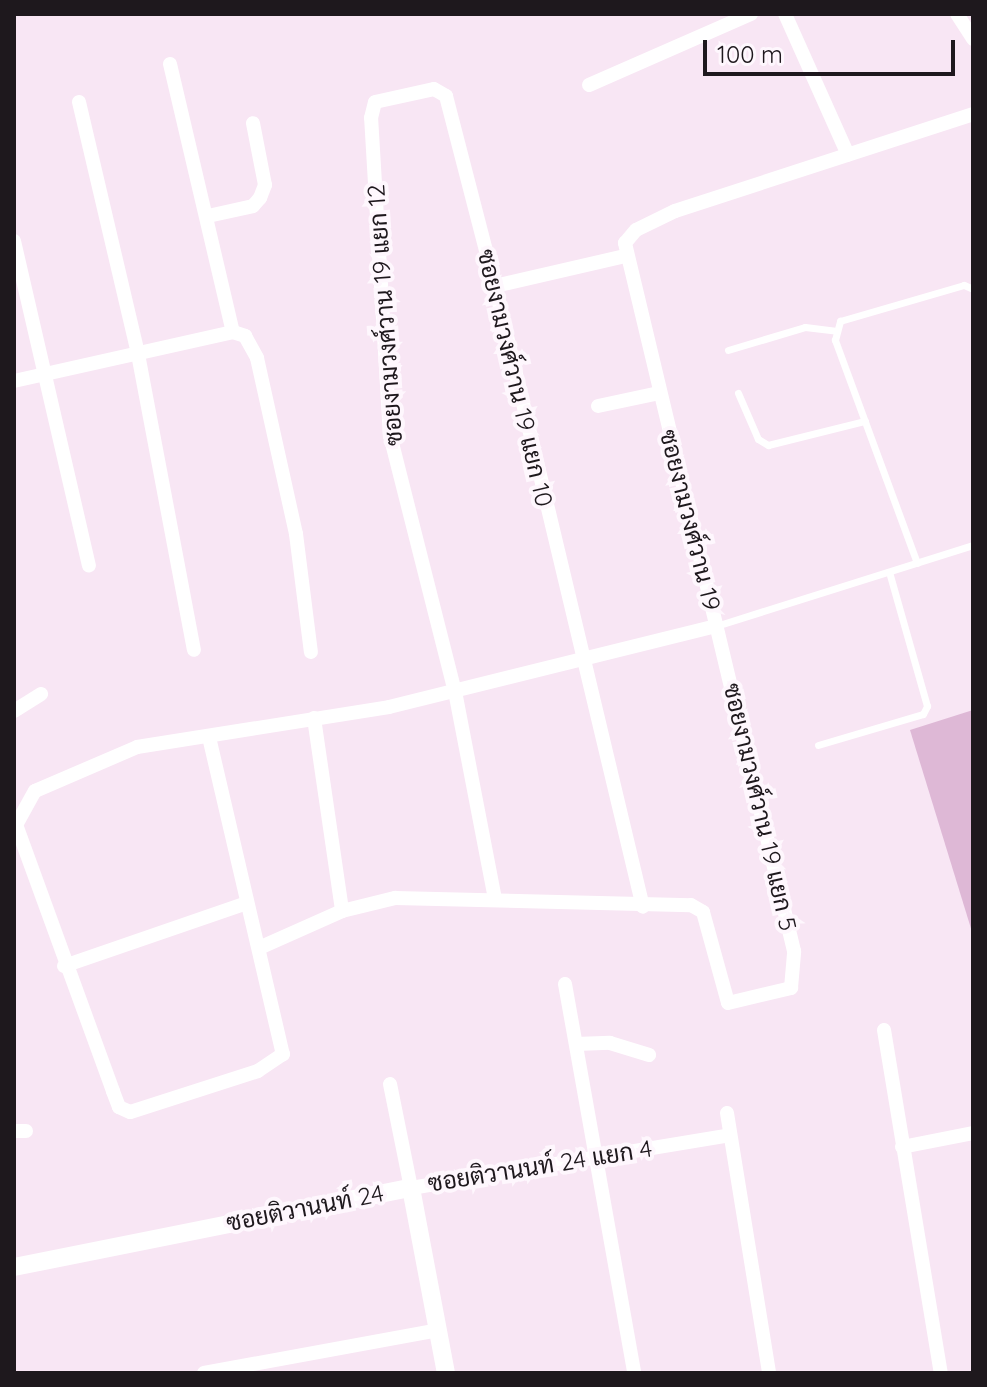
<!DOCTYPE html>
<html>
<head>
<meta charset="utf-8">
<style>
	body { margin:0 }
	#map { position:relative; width:987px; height:1387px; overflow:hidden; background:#f8e6f4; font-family:Quicksand,Sarabun,sans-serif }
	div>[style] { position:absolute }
	.green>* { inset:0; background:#deb8d6 }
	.lane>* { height:7px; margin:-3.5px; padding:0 3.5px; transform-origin:3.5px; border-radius:3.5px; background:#fff }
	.street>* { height:14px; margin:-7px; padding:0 7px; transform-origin:7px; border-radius:7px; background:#fff }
	.secondary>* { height:18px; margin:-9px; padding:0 9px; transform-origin:9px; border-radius:9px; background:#fff }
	span { translate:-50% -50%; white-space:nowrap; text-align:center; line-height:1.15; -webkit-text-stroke:8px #fef7fd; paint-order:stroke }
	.street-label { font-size:24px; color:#1e181d }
	.frame { position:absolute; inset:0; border:16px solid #1e181d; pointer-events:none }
	.scale { position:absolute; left:703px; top:40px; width:252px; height:36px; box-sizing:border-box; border:4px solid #1e181d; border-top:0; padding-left:10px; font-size:24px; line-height:28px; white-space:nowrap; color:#1e181d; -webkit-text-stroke:6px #fef7fd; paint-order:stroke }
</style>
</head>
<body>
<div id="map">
	<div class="green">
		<div style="clip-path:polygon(973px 710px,973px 935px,910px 730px)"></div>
	</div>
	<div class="lane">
		<div style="left:728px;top:350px;width:80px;rotate:-16.6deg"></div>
		<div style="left:805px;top:327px;width:32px;rotate:7deg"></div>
		<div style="left:738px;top:393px;width:50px;rotate:66.5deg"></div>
		<div style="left:758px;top:439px;width:12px;rotate:31deg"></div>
		<div style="left:768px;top:445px;width:100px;rotate:-13.9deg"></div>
		<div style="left:917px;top:563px;width:238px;rotate:-110.2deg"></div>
		<div style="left:835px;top:340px;width:20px;rotate:-75deg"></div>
		<div style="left:840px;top:321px;width:129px;rotate:-16.2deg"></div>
		<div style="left:964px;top:285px;width:10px;rotate:24deg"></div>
		<div style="left:716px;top:626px;width:269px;rotate:-17.5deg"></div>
		<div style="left:818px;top:745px;width:109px;rotate:-16.4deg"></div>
		<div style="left:923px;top:714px;width:9px;rotate:-63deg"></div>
		<div style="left:927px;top:706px;width:139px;rotate:-105.8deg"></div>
	</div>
	<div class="street">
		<div style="left:785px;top:14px;width:154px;rotate:65.9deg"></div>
		<div style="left:957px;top:14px;width:30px;rotate:57deg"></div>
		<div style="left:170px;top:64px;width:275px;rotate:76.8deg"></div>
		<div style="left:589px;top:85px;width:177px;rotate:-23.7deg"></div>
		<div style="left:79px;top:102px;width:259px;rotate:76.8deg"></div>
		<div style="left:138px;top:354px;width:301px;rotate:79.3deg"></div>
		<div style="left:208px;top:216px;width:46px;rotate:-12.5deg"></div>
		<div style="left:253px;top:206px;width:11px;rotate:-49deg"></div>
		<div style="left:260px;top:198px;width:14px;rotate:-69deg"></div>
		<div style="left:265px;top:185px;width:63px;rotate:-101deg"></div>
		<div style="left:14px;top:241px;width:333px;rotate:77deg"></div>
		<div style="left:495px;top:286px;width:133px;rotate:-13deg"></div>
		<div style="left:14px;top:381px;width:224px;rotate:-12.6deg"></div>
		<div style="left:233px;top:332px;width:13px;rotate:18deg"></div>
		<div style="left:245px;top:336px;width:25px;rotate:61deg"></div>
		<div style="left:257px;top:358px;width:180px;rotate:77.5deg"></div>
		<div style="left:296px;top:534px;width:119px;rotate:82.8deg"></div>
		<div style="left:598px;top:406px;width:62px;rotate:-12deg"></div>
		<div style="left:14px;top:711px;width:32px;rotate:-32deg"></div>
		<div style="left:314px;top:718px;width:195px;rotate:81.7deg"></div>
		<div style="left:209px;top:737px;width:326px;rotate:76.9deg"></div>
		<div style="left:283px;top:1054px;width:30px;rotate:146deg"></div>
		<div style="left:258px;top:1071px;width:134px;rotate:162.2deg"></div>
		<div style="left:130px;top:1112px;width:12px;rotate:-156deg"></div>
		<div style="left:119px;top:1107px;width:17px;rotate:-111deg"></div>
		<div style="left:113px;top:1091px;width:283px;rotate:-110deg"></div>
		<div style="left:16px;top:825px;width:39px;rotate:-61deg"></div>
		<div style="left:35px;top:791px;width:111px;rotate:-23.3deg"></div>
		<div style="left:137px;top:747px;width:255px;rotate:-9deg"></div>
		<div style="left:389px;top:707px;width:337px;rotate:-13.9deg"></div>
		<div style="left:495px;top:899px;width:211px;rotate:-100.9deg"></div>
		<div style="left:455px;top:692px;width:264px;rotate:-104.2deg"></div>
		<div style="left:390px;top:436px;width:319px;rotate:-93.4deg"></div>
		<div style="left:371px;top:118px;width:16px;rotate:-76deg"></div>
		<div style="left:375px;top:102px;width:60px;rotate:-12.4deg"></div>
		<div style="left:434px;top:89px;width:14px;rotate:30deg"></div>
		<div style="left:446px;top:96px;width:196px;rotate:75.5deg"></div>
		<div style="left:495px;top:286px;width:638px;rotate:76.6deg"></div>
		<div style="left:259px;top:948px;width:91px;rotate:-24deg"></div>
		<div style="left:342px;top:911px;width:55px;rotate:-13.8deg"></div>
		<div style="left:395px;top:898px;width:296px;rotate:1.4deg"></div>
		<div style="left:691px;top:905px;width:14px;rotate:30deg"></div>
		<div style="left:703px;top:912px;width:94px;rotate:74.6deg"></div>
		<div style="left:728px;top:1003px;width:65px;rotate:-13.4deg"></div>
		<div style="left:791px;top:988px;width:37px;rotate:-85deg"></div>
		<div style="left:794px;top:951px;width:728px;rotate:-103.43deg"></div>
		<div style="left:625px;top:243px;width:17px;rotate:-50deg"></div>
		<div style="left:636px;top:230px;width:43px;rotate:-26deg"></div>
		<div style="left:675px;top:211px;width:313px;rotate:-18deg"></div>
		<div style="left:64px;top:966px;width:190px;rotate:-19deg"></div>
		<div style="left:565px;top:984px;width:395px;rotate:79.9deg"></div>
		<div style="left:884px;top:1030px;width:348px;rotate:80.6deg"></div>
		<div style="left:576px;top:1044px;width:34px;rotate:-2deg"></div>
		<div style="left:610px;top:1043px;width:41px;rotate:17.1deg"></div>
		<div style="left:390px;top:1084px;width:106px;rotate:78.6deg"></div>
		<div style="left:411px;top:1188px;width:319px;rotate:-9.4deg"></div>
		<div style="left:727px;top:1113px;width:263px;rotate:80.8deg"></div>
		<div style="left:14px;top:1131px;width:12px"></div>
		<div style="left:902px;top:1147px;width:72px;rotate:-11.2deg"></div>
		<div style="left:204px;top:1373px;width:238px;rotate:-10.4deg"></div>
	</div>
	<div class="secondary">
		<div style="left:14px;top:1267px;width:405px;rotate:-11.3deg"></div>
		<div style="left:411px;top:1188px;width:188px;rotate:79.3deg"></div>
	</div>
	<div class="street-label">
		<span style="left:385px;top:315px;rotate:-94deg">ซอยงามวงศ์วาน 19 แยก 12</span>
		<span style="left:515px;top:378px;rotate:77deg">ซอยงามวงศ์วาน 19 แยก 10</span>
		<span style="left:690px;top:520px;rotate:76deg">ซอยงามวงศ์วาน 19</span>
		<span style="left:760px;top:807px;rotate:77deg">ซอยงามวงศ์วาน 19 แยก 5</span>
		<span style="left:540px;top:1166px;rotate:-9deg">ซอยติวานนท์ 24 แยก 4</span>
		<span style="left:305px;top:1208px;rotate:-11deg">ซอยติวานนท์ 24</span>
	</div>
	<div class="frame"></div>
	<div class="scale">100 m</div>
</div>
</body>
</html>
